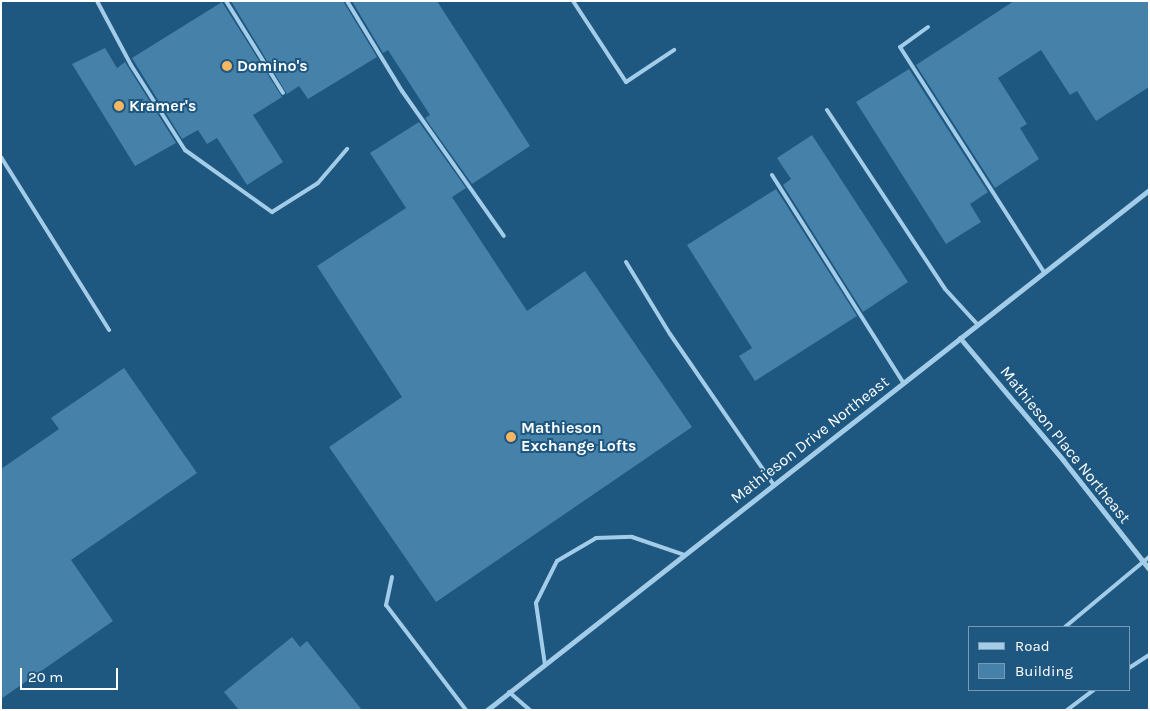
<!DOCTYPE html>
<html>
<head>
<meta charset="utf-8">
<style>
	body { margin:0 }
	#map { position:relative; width:1150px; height:711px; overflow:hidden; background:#1e5780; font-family:Karla,sans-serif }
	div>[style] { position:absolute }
	.building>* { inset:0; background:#4681a9 }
	.service>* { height:4px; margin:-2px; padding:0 2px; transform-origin:2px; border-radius:2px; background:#a2cce8 }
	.minor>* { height:5px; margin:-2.5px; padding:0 2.5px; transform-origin:2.5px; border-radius:2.5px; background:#a2cce8 }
	.dots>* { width:14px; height:14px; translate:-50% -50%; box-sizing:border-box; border:2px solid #1e5780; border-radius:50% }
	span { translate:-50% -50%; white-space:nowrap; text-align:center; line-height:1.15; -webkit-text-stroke:4px #1e5780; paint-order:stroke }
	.poi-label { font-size:16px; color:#fff; font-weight:700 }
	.left { translate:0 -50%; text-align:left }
	.street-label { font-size:16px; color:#fff }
	.frame { position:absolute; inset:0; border:2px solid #fff; pointer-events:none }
	.legend { position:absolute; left:968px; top:626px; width:162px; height:65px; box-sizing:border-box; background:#1e5780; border:1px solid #789ab3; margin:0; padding:6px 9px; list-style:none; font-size:15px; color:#fff }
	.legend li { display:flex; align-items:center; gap:10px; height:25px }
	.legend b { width:25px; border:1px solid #789ab3 }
	.scale { position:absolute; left:20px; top:668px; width:98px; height:22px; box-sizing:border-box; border:2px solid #fff; border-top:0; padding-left:6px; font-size:15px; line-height:18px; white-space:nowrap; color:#fff; -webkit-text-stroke:4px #1e5780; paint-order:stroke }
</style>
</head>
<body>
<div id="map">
	<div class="building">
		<div style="clip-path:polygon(231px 1px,343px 1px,377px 57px,308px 99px,299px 86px,287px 94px)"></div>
		<div style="clip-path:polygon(352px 1px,437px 1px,530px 146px,472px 184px,425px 118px,430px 115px,388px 50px,383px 53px)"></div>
		<div style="clip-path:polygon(1014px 1px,1149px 1px,1149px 87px,1096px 121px,1077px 91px,1070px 95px,1041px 50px,998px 78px,1027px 124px,1020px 128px,1039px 159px,995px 188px,916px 65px)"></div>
		<div style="clip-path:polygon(222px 2px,282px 97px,253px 115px,283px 162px,247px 185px,217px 138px,207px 144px,198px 130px,182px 139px,132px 58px)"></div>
		<div style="clip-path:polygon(105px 48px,117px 68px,125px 62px,176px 143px,135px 166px,72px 64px)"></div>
		<div style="clip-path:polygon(909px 69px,988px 192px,970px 204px,981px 222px,946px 244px,856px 102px)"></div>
		<div style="clip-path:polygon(419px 122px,466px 188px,452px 197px,527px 311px,585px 271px,692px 427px,436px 602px,329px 447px,402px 397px,317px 266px,406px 208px,370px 153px)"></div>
		<div style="clip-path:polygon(812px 135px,908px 282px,863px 312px,783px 185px,791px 179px,777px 158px)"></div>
		<div style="clip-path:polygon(776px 189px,857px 316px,755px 381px,739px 356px,752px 348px,687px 245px)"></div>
		<div style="clip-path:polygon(124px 368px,197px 473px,71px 560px,113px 621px,1px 699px,1px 469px,59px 429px,51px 418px)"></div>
		<div style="clip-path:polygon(292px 637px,300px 647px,307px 641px,362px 710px,239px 710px,224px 692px)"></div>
	</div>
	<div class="service">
		<div style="left:97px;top:1px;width:72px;rotate:62deg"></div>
		<div style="left:131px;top:65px;width:101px;rotate:57.6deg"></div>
		<div style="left:185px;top:150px;width:107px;rotate:35.5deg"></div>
		<div style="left:272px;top:212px;width:54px;rotate:-32.2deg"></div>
		<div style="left:318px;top:183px;width:45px;rotate:-49.5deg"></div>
		<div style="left:226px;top:1px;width:108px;rotate:58.2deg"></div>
		<div style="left:347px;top:1px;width:105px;rotate:58.6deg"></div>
		<div style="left:402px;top:91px;width:177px;rotate:54.9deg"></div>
		<div style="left:573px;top:1px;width:97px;rotate:56.8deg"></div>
		<div style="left:626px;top:82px;width:58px;rotate:-33.7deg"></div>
		<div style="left:928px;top:27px;width:34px;rotate:144deg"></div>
		<div style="left:900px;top:47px;width:267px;rotate:57.4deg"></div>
		<div style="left:827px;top:110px;width:214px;rotate:56.6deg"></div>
		<div style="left:945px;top:289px;width:47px;rotate:47.6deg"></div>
		<div style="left:1px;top:157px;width:204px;rotate:58deg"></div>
		<div style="left:772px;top:175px;width:245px;rotate:57.7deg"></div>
		<div style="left:626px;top:262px;width:84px;rotate:58.6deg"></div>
		<div style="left:670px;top:334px;width:182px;rotate:55.5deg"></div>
		<div style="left:392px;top:577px;width:29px;rotate:102deg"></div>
		<div style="left:386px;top:605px;width:132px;rotate:52.7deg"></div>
		<div style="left:1065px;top:627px;width:109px;rotate:-39.8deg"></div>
		<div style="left:545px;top:665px;width:63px;rotate:-98.3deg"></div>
		<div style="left:536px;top:603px;width:47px;rotate:-63.4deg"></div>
		<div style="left:557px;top:561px;width:45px;rotate:-30.5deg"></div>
		<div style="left:596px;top:538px;width:36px;rotate:-2deg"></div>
		<div style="left:632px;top:537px;width:56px;rotate:18.8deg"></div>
		<div style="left:1129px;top:668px;width:24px;rotate:-33deg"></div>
		<div style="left:509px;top:692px;width:28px;rotate:41deg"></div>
		<div style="left:1067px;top:710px;width:34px;rotate:-37deg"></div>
	</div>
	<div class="minor">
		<div style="left:960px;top:338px;width:160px;rotate:49.8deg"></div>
		<div style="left:1063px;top:460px;width:139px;rotate:51.7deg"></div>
		<div style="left:487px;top:710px;width:842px;rotate:-38.15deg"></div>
	</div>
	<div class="dots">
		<div style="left:227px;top:66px;background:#f7b662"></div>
		<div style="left:119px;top:106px;background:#f7b662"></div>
		<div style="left:511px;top:437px;background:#f7b662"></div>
	</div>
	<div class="poi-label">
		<span class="left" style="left:237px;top:66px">Domino's</span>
		<span class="left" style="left:129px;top:106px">Kramer's</span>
		<span class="left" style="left:521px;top:437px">Mathieson<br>Exchange Lofts</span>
	</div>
	<div class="street-label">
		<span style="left:810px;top:440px;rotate:-38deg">Mathieson Drive Northeast</span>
		<span style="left:1065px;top:445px;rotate:51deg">Mathieson Place Northeast</span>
	</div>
	<div class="frame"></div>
	<ul class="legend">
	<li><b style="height:6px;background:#a2cce8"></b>Road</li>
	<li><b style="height:14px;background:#4681a9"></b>Building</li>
	</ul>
	<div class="scale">20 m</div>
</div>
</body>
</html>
